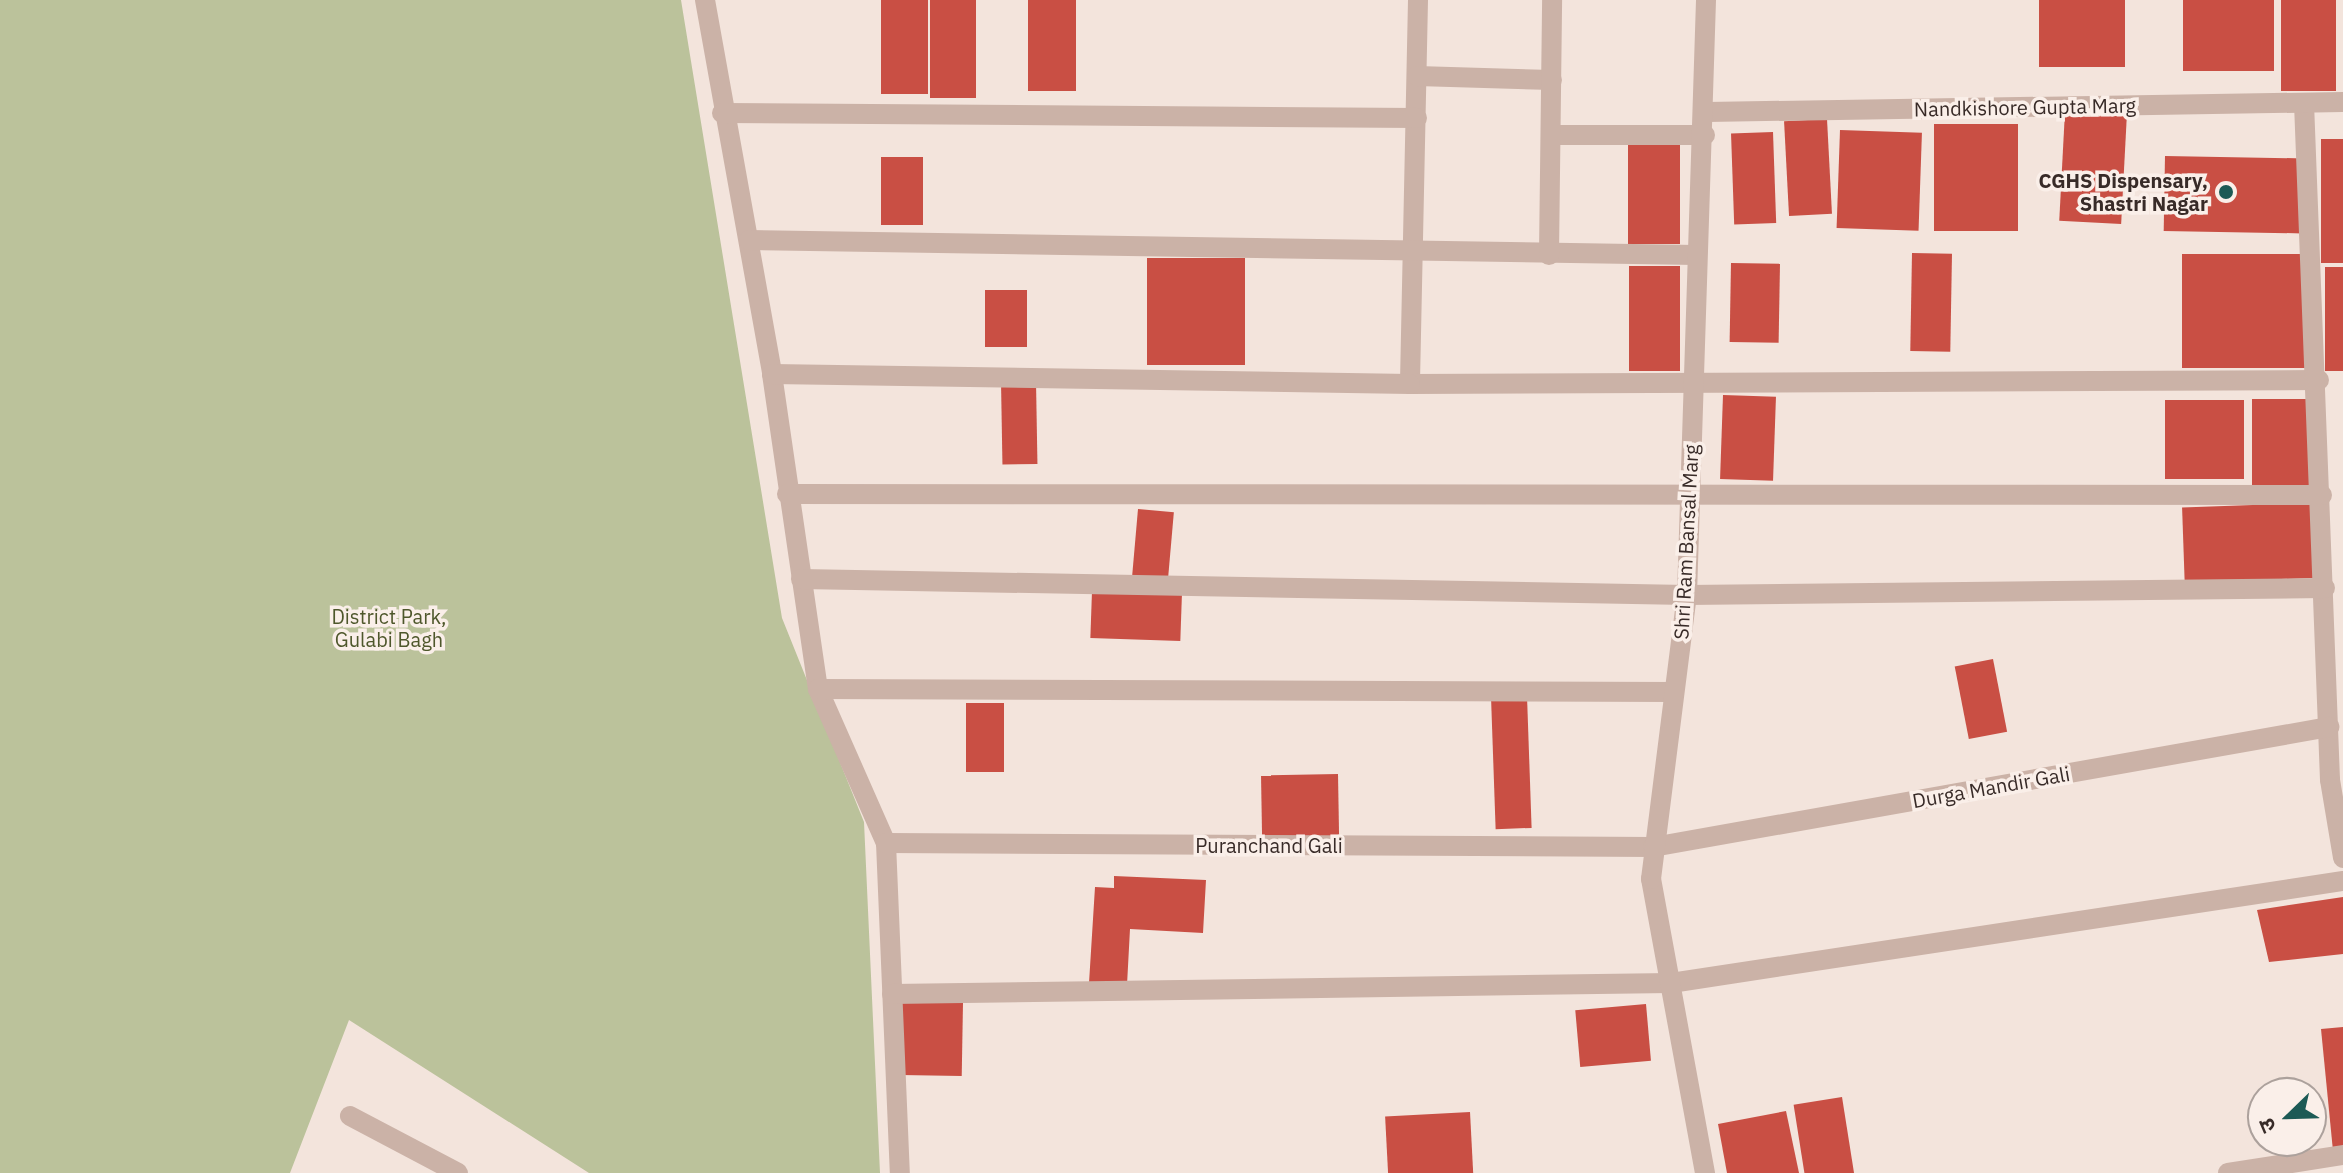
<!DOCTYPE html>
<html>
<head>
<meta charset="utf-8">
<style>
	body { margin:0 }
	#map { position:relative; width:2343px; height:1173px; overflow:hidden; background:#f3e4dc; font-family:"IBM Plex Sans","Noto Sans Devanagari",sans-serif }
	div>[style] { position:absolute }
	.green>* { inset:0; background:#bbc29b }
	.building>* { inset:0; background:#c94f44; transform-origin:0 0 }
	.minor>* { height:20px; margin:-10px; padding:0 10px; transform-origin:10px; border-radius:10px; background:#cbb2a7 }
	.dots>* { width:22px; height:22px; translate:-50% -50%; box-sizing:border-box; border:4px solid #faefe9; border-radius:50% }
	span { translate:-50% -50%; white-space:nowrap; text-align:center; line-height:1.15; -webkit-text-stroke:7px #faefe9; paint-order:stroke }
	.street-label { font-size:20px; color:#382b28 }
	.poi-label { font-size:20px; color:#382b28; font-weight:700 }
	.right { translate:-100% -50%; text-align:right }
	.park-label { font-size:20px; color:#4e572b }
	.north { position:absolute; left:2247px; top:1077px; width:80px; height:80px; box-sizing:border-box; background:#faefe9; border:2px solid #aca19c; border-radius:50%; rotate:247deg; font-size:22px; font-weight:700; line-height:32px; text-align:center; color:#382b28 }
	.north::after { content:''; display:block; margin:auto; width:28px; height:36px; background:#1c5a55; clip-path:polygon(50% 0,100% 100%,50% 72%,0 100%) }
</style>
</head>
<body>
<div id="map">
	<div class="green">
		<div style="clip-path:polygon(0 0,681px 0,782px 618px,864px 822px,880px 1173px,589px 1173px,349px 1020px,290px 1173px,0 1173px)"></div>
	</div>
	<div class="building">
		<div style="left:881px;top:0;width:47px;height:94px"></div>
		<div style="left:930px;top:0;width:46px;height:98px"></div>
		<div style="left:1028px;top:0;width:48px;height:91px"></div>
		<div style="left:2039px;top:0;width:86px;height:67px"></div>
		<div style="left:2183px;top:0;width:91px;height:71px"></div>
		<div style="left:2281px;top:0;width:55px;height:91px"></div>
		<div style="left:2065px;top:111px;width:62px;height:110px;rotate:3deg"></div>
		<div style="left:1827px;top:119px;width:95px;height:43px;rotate:87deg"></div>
		<div style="left:1934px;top:124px;width:84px;height:107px"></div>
		<div style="left:1840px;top:130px;width:82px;height:98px;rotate:2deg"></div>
		<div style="left:1773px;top:132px;width:91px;height:42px;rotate:88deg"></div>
		<div style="left:2321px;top:139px;width:22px;height:124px"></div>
		<div style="left:1628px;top:140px;width:52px;height:104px"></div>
		<div style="left:2165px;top:156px;width:139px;height:75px;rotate:1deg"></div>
		<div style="left:881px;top:157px;width:42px;height:68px"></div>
		<div style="left:1912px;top:253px;width:40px;height:98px;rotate:1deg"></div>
		<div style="left:2182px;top:254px;width:128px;height:114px"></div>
		<div style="left:1147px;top:258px;width:98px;height:107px"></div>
		<div style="left:1731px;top:263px;width:49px;height:79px;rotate:1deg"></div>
		<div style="left:1629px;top:266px;width:51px;height:105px"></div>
		<div style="left:2325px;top:267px;width:18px;height:104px"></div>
		<div style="left:985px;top:290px;width:42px;height:57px"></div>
		<div style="left:1036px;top:381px;width:83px;height:35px;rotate:89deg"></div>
		<div style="left:1723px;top:395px;width:53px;height:84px;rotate:2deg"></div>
		<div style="left:2252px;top:399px;width:58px;height:92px"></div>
		<div style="left:2165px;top:400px;width:79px;height:79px"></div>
		<div style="left:2311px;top:503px;width:75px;height:129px;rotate:88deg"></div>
		<div style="left:1138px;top:509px;width:36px;height:72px;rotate:5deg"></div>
		<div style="left:1092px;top:591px;width:90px;height:47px;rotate:2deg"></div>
		<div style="left:1993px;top:659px;width:74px;height:39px;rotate:79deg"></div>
		<div style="left:1527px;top:696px;width:132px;height:36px;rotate:88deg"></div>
		<div style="left:966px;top:703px;width:38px;height:69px"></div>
		<div style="left:1338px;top:774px;width:66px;height:77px;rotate:89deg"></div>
		<div style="clip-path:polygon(1114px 876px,1206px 880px,1203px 933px,1130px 929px,1127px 985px,1089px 983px,1095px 887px,1114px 888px)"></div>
		<div style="clip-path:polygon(2343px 897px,2343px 954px,2269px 962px,2257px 910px)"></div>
		<div style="left:902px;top:1002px;width:61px;height:73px;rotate:1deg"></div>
		<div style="left:1646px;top:1004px;width:57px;height:71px;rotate:85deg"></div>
		<div style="clip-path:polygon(2343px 1027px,2343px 1150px,2333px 1151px,2321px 1029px)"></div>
		<div style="left:1842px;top:1097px;width:77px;height:49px;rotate:81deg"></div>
		<div style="clip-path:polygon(1786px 1111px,1799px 1173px,1727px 1173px,1718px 1124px)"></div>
		<div style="left:1470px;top:1112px;width:61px;height:85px;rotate:87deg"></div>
	</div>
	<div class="minor">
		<div style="left:705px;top:0;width:380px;rotate:79.8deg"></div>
		<div style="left:772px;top:374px;width:318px;rotate:81.7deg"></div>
		<div style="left:818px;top:689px;width:168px;rotate:66.2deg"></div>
		<div style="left:886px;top:843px;width:330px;rotate:87.6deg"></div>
		<div style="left:1418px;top:0;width:384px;rotate:91.2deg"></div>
		<div style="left:1410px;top:384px;width:909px;rotate:-0.25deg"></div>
		<div style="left:1417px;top:76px;width:135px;rotate:1.7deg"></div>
		<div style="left:2304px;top:103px;width:677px;rotate:87.8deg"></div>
		<div style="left:2330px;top:780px;width:79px;rotate:80.5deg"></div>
		<div style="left:1707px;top:112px;width:636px;rotate:-0.9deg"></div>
		<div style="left:722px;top:113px;width:695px;rotate:0.41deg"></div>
		<div style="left:1551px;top:135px;width:154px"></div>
		<div style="left:749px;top:240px;width:947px;rotate:0.91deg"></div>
		<div style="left:1549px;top:255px;width:255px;rotate:-89.3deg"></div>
		<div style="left:772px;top:374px;width:638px;rotate:0.9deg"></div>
		<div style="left:787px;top:494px;width:1535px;rotate:0.04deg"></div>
		<div style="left:801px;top:579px;width:886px;rotate:1.03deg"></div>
		<div style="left:1687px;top:595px;width:638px;rotate:-0.63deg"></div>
		<div style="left:818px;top:689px;width:856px;rotate:0.2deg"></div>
		<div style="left:886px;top:843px;width:767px;rotate:0.3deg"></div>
		<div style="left:1653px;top:847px;width:687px;rotate:-10.07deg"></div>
		<div style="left:892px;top:994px;width:779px;rotate:-0.81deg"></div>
		<div style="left:1671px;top:983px;width:680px;rotate:-8.63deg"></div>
		<div style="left:350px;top:1116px;width:122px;rotate:27.8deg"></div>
		<div style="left:1705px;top:1173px;width:299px;rotate:-100.4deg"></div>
		<div style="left:1651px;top:879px;width:286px;rotate:-82.8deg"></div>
		<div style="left:1687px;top:595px;width:595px;rotate:-88.17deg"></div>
		<div style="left:2228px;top:1173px;width:116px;rotate:-8.9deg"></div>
	</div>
	<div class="dots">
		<div style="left:2226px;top:192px;background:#1c5a55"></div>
	</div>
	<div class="street-label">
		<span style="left:2025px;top:107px;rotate:-1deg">Nandkishore Gupta Marg</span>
		<span style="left:1686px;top:542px;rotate:-87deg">Shri Ram Bansal Marg</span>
		<span style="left:1991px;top:787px;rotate:-10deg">Durga Mandir Gali</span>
		<span style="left:1269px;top:845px">Puranchand Gali</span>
	</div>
	<div class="poi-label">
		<span class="right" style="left:2208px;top:192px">CGHS Dispensary,<br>Shastri Nagar</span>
	</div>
	<div class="park-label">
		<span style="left:389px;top:628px">District Park,<br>Gulabi Bagh</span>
	</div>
	<div class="north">उ</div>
</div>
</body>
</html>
